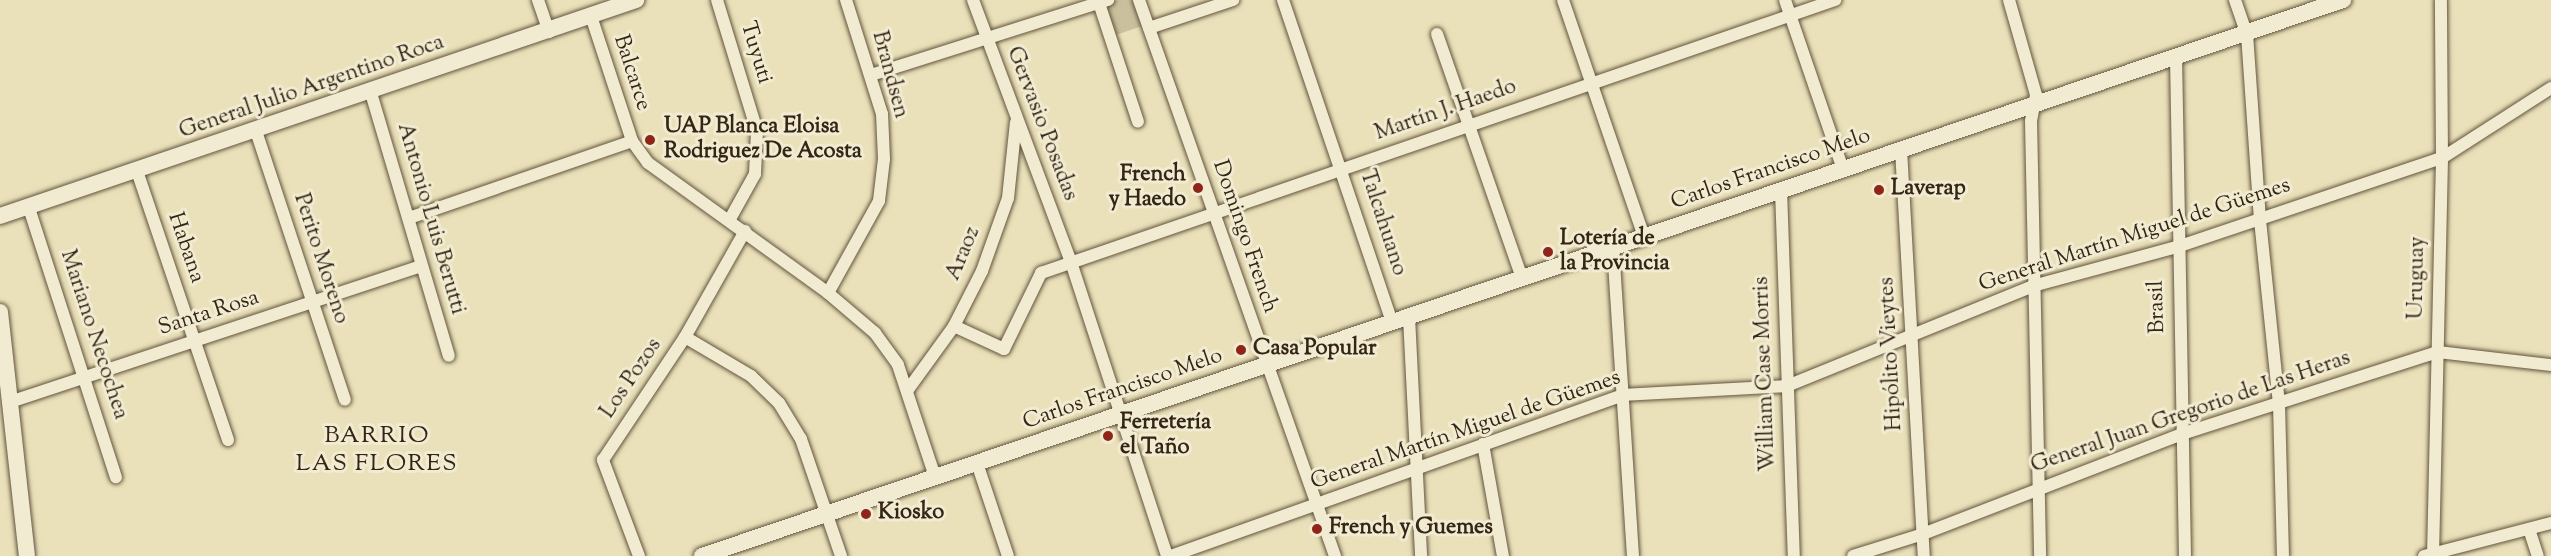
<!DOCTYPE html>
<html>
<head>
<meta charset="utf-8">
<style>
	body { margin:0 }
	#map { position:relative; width:2551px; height:556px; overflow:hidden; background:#eae0b9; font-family:"Sorts Mill Goudy",serif }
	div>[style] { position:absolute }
	.green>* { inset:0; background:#cbc09d }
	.roads { filter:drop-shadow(0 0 2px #62543e) drop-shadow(0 0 2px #62543e) }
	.street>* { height:12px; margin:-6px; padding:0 6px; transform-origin:6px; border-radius:6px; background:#f1ebd2 }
	.secondary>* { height:16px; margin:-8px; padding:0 8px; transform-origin:8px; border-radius:8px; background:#f1ebd2 }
	.dots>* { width:16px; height:16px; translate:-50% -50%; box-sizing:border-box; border:3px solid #f1ebd2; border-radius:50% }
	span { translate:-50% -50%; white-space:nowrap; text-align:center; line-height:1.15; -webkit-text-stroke:6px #f1ebd2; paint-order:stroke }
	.street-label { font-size:22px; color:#342515 }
	.poi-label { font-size:22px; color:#342515; font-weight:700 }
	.left { translate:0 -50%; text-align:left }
	.right { translate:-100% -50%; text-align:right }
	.neighbourhood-label { font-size:24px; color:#342515; letter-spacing:1.5px }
</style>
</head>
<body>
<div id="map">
	<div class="green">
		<div style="clip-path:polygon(1118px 0,1136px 0,1145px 25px,1113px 36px,1105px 4px)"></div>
	</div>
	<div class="roads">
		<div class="street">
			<div style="left:538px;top:0;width:34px;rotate:71deg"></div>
			<div style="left:717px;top:0;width:137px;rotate:73deg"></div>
			<div style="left:757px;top:131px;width:43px;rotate:92.7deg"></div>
			<div style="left:755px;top:174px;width:51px;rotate:119.1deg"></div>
			<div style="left:973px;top:0;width:280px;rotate:69.5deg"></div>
			<div style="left:1071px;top:262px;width:309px;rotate:71.9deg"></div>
			<div style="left:1098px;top:0;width:128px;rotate:71.8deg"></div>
			<div style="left:1139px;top:0;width:590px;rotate:70.58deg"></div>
			<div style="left:1283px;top:0;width:340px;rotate:71.3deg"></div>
			<div style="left:1563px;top:0;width:250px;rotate:71.1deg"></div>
			<div style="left:1785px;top:0;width:179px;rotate:71.1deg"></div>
			<div style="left:2009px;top:0;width:99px;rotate:74.1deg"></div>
			<div style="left:2036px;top:95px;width:26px;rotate:101deg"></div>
			<div style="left:2031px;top:121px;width:435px;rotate:88.8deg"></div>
			<div style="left:2235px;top:0;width:36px;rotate:71deg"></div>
			<div style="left:2247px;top:34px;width:186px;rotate:86deg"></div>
			<div style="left:2260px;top:220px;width:185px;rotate:84.1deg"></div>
			<div style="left:2279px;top:404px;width:152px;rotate:88.5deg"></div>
			<div style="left:591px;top:16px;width:132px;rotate:71.8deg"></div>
			<div style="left:632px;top:141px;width:27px;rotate:54deg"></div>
			<div style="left:648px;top:163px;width:222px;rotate:35.8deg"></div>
			<div style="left:828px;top:293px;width:62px;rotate:40.4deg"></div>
			<div style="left:875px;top:333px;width:39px;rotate:54deg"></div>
			<div style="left:898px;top:365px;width:118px;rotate:71.7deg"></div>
			<div style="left:1149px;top:28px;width:89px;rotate:-18.4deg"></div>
			<div style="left:1437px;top:34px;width:258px;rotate:70.8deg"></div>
			<div style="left:2176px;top:56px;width:500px;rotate:88.97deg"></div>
			<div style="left:871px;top:75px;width:249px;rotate:-17.6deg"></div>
			<div style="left:371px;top:93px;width:274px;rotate:73.5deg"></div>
			<div style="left:256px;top:131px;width:283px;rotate:71.7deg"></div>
			<div style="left:1901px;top:149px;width:408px;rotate:86.8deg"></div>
			<div style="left:137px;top:171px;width:284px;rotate:71.3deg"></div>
			<div style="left:1781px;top:190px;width:366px;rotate:88deg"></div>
			<div style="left:29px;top:208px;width:283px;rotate:72.1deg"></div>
			<div style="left:409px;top:218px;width:236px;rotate:-19deg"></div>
			<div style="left:1613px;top:247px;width:310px;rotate:86.3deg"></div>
			<div style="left:828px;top:293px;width:105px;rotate:-61deg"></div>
			<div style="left:879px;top:201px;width:42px;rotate:-83.2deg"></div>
			<div style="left:884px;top:159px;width:45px;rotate:-92.5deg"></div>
			<div style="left:882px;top:114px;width:120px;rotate:-107.5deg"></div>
			<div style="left:1409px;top:317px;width:239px;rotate:87.1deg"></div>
			<div style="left:954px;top:326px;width:55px;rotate:24.7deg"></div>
			<div style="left:1004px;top:349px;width:85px;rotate:-64deg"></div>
			<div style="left:1041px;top:273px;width:840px;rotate:-18.97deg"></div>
			<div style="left:685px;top:337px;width:77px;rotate:30.6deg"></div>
			<div style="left:751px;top:376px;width:39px;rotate:44deg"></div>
			<div style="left:779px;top:403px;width:42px;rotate:58.6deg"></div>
			<div style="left:801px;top:439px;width:124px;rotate:71.1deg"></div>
			<div style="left:907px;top:391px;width:80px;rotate:-54.1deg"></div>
			<div style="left:954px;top:326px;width:62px;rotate:-63deg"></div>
			<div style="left:982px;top:271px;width:77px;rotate:-70.4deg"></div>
			<div style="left:1008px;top:198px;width:76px;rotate:-84deg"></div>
			<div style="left:10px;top:402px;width:433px;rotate:-18.3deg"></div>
			<div style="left:1483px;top:444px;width:114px;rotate:79.9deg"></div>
			<div style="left:977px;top:463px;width:98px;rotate:71.6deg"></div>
			<div style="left:2529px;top:529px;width:28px;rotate:72deg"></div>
			<div style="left:639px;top:556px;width:103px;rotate:-110.6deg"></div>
			<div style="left:603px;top:460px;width:148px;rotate:-56.3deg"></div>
			<div style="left:685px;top:337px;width:122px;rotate:-60.5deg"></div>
			<div style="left:1171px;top:556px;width:480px;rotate:-19.6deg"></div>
			<div style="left:1623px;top:395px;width:164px;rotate:-3.1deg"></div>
			<div style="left:1787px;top:386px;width:266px;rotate:-22.1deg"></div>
			<div style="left:2033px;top:286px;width:149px;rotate:-15.2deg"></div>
			<div style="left:2177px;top:247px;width:280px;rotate:-18.6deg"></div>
			<div style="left:2442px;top:158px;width:130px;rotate:-32.7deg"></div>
			<div style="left:1853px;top:556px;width:73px;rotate:-17.4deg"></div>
			<div style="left:1923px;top:534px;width:281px;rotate:-21.1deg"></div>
			<div style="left:2185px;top:433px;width:266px;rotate:-17.8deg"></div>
			<div style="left:2438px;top:352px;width:114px;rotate:6.6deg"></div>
			<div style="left:2424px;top:556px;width:131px;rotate:-14.6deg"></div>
			<div style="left:2433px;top:556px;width:398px;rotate:-88.7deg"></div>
			<div style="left:2442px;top:158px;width:158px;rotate:-90.4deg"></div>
		</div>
		<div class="secondary">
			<div style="left:0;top:216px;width:672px;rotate:-18.76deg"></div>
			<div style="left:0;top:312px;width:245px;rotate:83.7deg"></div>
			<div style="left:702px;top:556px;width:1733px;rotate:-18.72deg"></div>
		</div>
	</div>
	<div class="dots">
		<div style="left:650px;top:140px;background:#8f2418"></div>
		<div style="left:1198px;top:188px;background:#8f2418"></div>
		<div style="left:1879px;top:190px;background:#8f2418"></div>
		<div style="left:1548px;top:252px;background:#8f2418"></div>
		<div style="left:1241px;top:350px;background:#8f2418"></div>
		<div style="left:1108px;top:436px;background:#8f2418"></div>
		<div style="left:866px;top:514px;background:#8f2418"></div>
		<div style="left:1317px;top:529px;background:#8f2418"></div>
	</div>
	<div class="street-label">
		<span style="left:755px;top:53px;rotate:73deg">Tuyuti</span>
		<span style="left:631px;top:73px;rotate:72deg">Balcarce</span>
		<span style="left:889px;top:75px;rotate:75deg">Brandsen</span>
		<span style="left:312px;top:88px;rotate:-19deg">General Julio Argentino Roca</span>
		<span style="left:1446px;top:111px;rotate:-19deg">Martín J. Haedo</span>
		<span style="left:1041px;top:124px;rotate:69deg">Gervasio Posadas</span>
		<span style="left:1771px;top:170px;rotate:-19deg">Carlos Francisco Melo</span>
		<span style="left:430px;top:219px;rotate:74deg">Antonio Luis Berutti</span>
		<span style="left:1382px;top:223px;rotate:72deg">Talcahuano</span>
		<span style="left:2135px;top:236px;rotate:-18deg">General Martín Miguel de Güemes</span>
		<span style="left:1244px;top:237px;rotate:71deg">Domingo French</span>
		<span style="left:185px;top:248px;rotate:71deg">Habana</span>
		<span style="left:964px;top:254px;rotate:-67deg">Araoz</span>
		<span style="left:320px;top:259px;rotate:72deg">Perito Moreno</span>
		<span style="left:2418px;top:278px;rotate:-89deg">Uruguay</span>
		<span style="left:2158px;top:307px;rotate:-92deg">Brasil</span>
		<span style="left:209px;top:314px;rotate:-18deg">Santa Rosa</span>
		<span style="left:93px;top:335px;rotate:72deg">Mariano Necochea</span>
		<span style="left:1892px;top:354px;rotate:-93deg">Hipólito Vieytes</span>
		<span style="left:1766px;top:374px;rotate:-92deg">William Case Morris</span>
		<span style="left:632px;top:379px;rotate:-56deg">Los Pozos</span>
		<span style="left:1123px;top:390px;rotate:-19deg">Carlos Francisco Melo</span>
		<span style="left:2191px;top:413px;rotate:-19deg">General Juan Gregorio de Las Heras</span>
		<span style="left:1466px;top:431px;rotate:-19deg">General Martín Miguel de Güemes</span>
	</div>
	<div class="poi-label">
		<span class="left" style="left:664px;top:140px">UAP Blanca Eloisa<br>Rodriguez De Acosta</span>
		<span class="right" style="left:1186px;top:188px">French<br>y Haedo</span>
		<span class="left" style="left:1891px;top:190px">Laverap</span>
		<span class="left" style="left:1560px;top:252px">Lotería de<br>la Provincia</span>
		<span class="left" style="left:1253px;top:350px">Casa Popular</span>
		<span class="left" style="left:1120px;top:436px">Ferretería<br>el Taño</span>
		<span class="left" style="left:878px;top:514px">Kiosko</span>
		<span class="left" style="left:1329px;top:529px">French y Guemes</span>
	</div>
	<div class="neighbourhood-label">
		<span style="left:377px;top:451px">BARRIO<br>LAS FLORES</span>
	</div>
</div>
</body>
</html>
